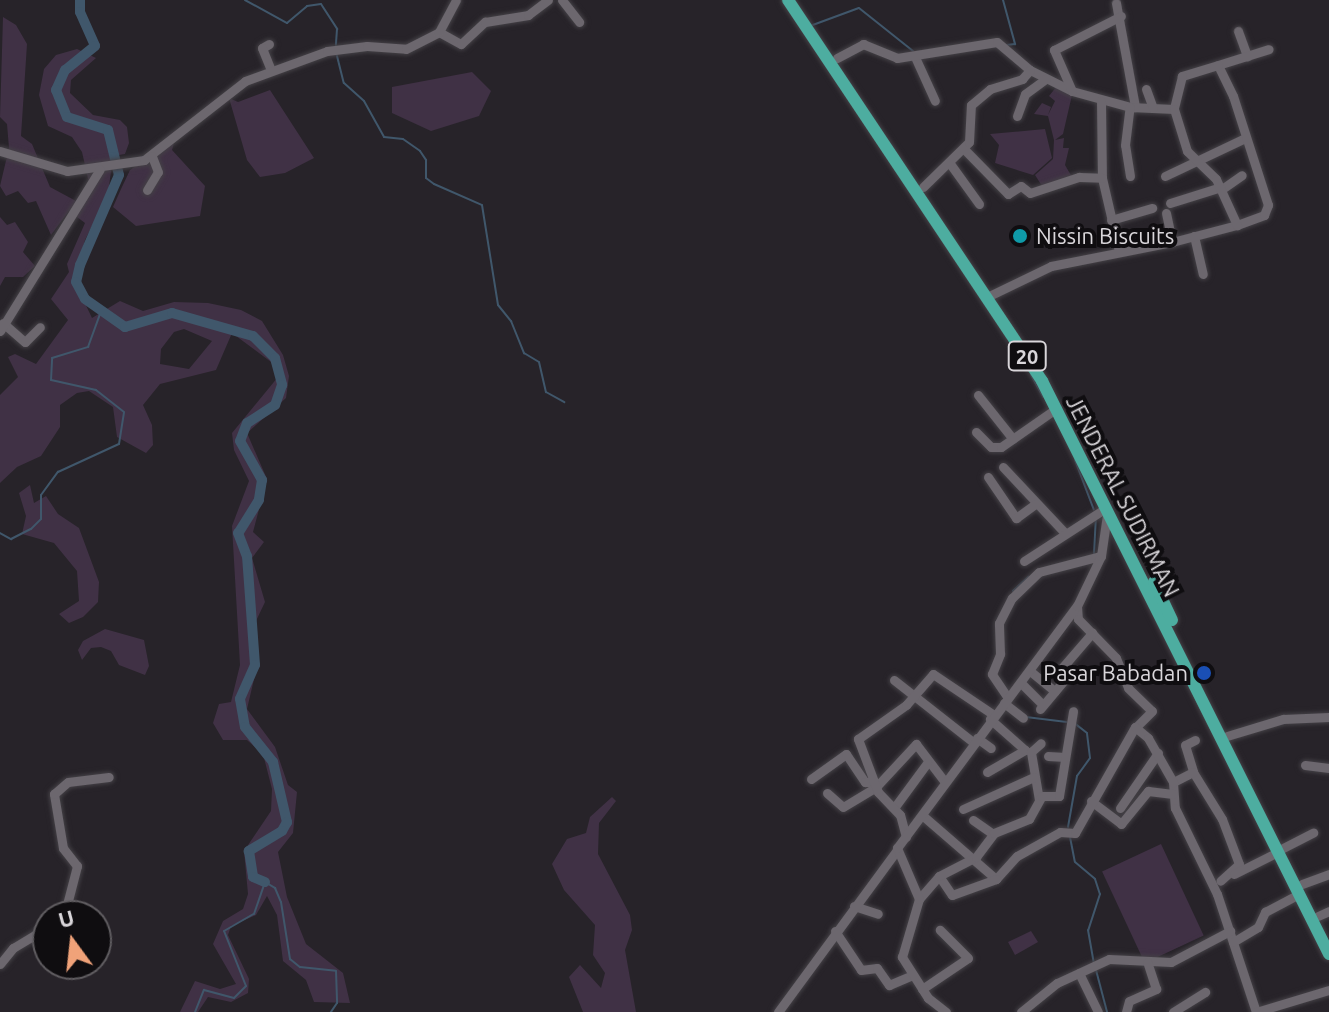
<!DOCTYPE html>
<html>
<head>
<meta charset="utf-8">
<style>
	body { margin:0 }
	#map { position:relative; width:1329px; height:1012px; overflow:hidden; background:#272329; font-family:Ubuntu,sans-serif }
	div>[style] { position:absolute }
	.green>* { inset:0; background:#403145; transform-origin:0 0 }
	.stream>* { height:2px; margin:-1px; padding:0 1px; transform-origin:1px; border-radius:1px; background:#40576b }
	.river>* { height:10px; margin:-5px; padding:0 5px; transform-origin:5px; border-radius:5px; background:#40576b }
	.roads { filter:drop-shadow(0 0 2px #444146) drop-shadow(0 0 2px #444146) }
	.minor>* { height:9px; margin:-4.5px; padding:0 4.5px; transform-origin:4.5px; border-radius:4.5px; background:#6c676e }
	.highway>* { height:12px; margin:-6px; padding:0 6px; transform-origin:6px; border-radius:6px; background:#4dada0 }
	.dots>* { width:22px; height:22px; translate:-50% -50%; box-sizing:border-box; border:4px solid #0f0d10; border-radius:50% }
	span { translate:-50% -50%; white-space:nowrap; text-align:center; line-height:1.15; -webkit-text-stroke:8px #0f0d10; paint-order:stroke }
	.shield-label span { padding:2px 6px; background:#0f0d10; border:2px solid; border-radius:6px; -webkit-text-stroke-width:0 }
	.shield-label { font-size:20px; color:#d9d6da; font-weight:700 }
	.poi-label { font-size:22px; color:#d9d6da }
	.left { translate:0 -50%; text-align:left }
	.right { translate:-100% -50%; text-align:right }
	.street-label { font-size:22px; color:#d9d6da }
	.north { position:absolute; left:32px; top:900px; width:80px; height:80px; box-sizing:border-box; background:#0f0d10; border:2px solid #605d61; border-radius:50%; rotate:345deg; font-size:22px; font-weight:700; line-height:32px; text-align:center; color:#d9d6da }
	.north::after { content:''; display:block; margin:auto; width:28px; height:36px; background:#f0a279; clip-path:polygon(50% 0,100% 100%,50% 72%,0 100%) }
</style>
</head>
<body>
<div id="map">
	<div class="green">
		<div style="clip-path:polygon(evenodd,3px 17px,16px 25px,27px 44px,21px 136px,32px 144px,50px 187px,76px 201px,89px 183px,82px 152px,72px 137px,48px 126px,39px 95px,44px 69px,56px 55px,77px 49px,96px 58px,71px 80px,70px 93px,93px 115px,120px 120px,127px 127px,129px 143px,125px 154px,113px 156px,108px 194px,85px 240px,74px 280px,92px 318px,120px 301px,143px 311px,174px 302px,208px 303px,241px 310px,262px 321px,283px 355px,289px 376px,286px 398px,247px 433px,267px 479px,253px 532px,264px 542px,252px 558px,265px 602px,256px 621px,259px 658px,247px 709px,275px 747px,288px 785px,297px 792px,293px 833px,278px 852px,287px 897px,306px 944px,343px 973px,350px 1003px,314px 1002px,306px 980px,283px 961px,277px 915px,267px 896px,256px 915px,231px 926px,228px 935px,249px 979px,248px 993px,231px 1002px,208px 997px,198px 1012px,180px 1012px,195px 981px,220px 989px,236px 984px,213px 944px,223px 921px,243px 909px,248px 894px,244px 851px,271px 811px,272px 789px,263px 754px,247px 740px,223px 740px,213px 723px,219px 704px,231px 702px,240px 665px,232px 526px,249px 481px,234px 450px,232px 433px,278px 377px,271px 362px,232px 333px,216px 370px,160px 384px,143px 405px,152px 425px,153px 445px,146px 453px,117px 437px,113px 407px,89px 391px,77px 393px,60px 405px,60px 427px,41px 456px,17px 467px,0 483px,0 395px,18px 377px,8px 357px,15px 354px,36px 364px,68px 320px,51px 299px,69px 272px,67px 264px,85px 223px,69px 211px,51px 235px,36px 201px,28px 203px,18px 191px,6px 196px,0 186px,9px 148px,7px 124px,0 117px,3px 17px,184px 329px,212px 341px,189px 369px,160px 364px,161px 349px,174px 332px,184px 329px)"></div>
		<div style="clip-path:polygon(472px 72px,491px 91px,479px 116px,431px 131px,392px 113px,392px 87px)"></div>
		<div style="clip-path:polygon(1057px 86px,1072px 95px,1063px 134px,1055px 140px,1064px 138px,1063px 148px,1069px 148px,1065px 165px,1072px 177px,1042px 186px,1035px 175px,1053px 159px,1054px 140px,1048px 116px,1034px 114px,1042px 103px,1051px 107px,1048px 115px,1055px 101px,1049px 96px)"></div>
		<div style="clip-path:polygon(270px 90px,314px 158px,285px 173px,260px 177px,247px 160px,229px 98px,238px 102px)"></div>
		<div style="clip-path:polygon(1045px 129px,1052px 158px,1033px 175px,995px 163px,999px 145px,990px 134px)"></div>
		<div style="clip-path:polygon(175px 139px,172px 150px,205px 186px,200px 216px,136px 226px,113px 207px,121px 189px,130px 170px)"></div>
		<div style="clip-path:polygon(0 217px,7px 225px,15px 222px,28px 242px,23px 252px,35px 266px,23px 277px,5px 277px,0 286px)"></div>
		<div style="clip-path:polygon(30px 485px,34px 503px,46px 496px,58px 514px,79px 528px,99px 582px,98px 602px,83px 617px,69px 623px,59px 614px,79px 601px,77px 571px,54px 543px,22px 534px,26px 516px,19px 493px)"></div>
		<div style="clip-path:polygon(105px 629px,144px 640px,149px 666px,145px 675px,119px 665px,111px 651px,101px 647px,91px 648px,82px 660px,78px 650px,83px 641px)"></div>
		<div style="clip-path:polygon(612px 797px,616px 801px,599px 823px,598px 854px,630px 915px,632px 930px,625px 950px,636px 1012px,583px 1012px,569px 977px,580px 965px,601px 988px,605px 973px,593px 955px,595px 925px,564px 890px,552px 864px,567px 839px,586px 833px,590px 817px)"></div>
		<div style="left:1161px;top:844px;width:101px;height:65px;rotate:65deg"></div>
		<div style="clip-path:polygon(1031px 931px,1038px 942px,1015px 955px,1008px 942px)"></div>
	</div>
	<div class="stream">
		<div style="left:245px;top:0;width:48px;rotate:28.7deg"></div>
		<div style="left:287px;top:23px;width:26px;rotate:-40deg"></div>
		<div style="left:307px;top:6px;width:14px;rotate:-8deg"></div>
		<div style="left:321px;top:4px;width:30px;rotate:57deg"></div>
		<div style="left:337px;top:29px;width:16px;rotate:94deg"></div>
		<div style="left:1003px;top:0;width:46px;rotate:74.7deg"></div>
		<div style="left:1015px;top:44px;width:8px;rotate:173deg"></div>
		<div style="left:810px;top:26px;width:52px;rotate:-20.2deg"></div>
		<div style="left:859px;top:8px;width:69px;rotate:38.5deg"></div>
		<div style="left:336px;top:52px;width:32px;rotate:76deg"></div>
		<div style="left:344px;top:83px;width:27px;rotate:42deg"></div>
		<div style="left:364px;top:101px;width:41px;rotate:60.9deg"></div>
		<div style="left:384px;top:137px;width:19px;rotate:6deg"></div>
		<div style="left:403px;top:139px;width:21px;rotate:35deg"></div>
		<div style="left:420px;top:151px;width:11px;rotate:56deg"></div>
		<div style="left:426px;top:160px;width:18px;rotate:90deg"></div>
		<div style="left:426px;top:178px;width:10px;rotate:37deg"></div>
		<div style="left:434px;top:184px;width:52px;rotate:23.6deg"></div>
		<div style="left:482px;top:205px;width:101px;rotate:80.9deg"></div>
		<div style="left:498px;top:305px;width:21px;rotate:51deg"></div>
		<div style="left:511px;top:321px;width:35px;rotate:68deg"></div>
		<div style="left:524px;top:353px;width:17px;rotate:31deg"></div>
		<div style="left:539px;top:362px;width:31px;rotate:77deg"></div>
		<div style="left:546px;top:392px;width:21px;rotate:29deg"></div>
		<div style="left:1031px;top:375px;width:25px;rotate:61deg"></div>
		<div style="left:1075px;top:460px;width:53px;rotate:69.2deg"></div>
		<div style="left:0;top:533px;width:13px;rotate:29deg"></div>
		<div style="left:11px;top:539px;width:22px;rotate:-27deg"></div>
		<div style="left:31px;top:529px;width:14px;rotate:-45deg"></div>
		<div style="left:41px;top:519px;width:24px;rotate:-90deg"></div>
		<div style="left:41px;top:495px;width:29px;rotate:-54deg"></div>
		<div style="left:58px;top:472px;width:67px;rotate:-24.7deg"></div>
		<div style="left:119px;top:444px;width:32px;rotate:-81deg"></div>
		<div style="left:124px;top:412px;width:36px;rotate:-142deg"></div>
		<div style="left:96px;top:390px;width:46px;rotate:-167.5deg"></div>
		<div style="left:51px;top:380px;width:22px;rotate:-87deg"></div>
		<div style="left:52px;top:358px;width:38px;rotate:-17deg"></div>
		<div style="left:88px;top:347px;width:38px;rotate:-70deg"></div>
		<div style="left:1094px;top:554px;width:34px;rotate:-87deg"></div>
		<div style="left:1013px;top:591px;width:21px;rotate:-43deg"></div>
		<div style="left:1026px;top:717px;width:41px;rotate:7deg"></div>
		<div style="left:1068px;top:827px;width:52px;rotate:-80deg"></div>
		<div style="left:1077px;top:776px;width:22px;rotate:-54deg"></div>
		<div style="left:1090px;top:758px;width:25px;rotate:-97deg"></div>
		<div style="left:1087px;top:733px;width:16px;rotate:-142deg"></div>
		<div style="left:1070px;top:837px;width:25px;rotate:79deg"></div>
		<div style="left:1075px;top:862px;width:26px;rotate:40deg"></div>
		<div style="left:1095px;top:879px;width:16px;rotate:72deg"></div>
		<div style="left:1100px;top:894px;width:38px;rotate:108deg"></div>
		<div style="left:1088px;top:930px;width:35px;rotate:80deg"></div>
		<div style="left:1096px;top:970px;width:43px;rotate:75.3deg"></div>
		<div style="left:195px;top:1012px;width:24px;rotate:-68deg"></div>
		<div style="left:204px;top:990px;width:31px;rotate:15deg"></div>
		<div style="left:234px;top:998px;width:17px;rotate:-45deg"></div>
		<div style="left:246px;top:986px;width:59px;rotate:-111.8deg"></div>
		<div style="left:224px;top:931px;width:34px;rotate:-30deg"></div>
		<div style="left:254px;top:914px;width:34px;rotate:-71deg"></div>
		<div style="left:265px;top:882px;width:12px;rotate:31deg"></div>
		<div style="left:275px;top:888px;width:15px;rotate:67deg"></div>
		<div style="left:281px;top:902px;width:58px;rotate:81deg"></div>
		<div style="left:290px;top:959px;width:13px;rotate:39deg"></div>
		<div style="left:300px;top:967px;width:36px;rotate:6deg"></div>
		<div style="left:336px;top:971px;width:32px;rotate:88deg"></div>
		<div style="left:337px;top:1003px;width:11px;rotate:124deg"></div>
	</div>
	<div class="river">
		<div style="left:80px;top:0;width:12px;rotate:90deg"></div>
		<div style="left:80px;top:12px;width:37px;rotate:66deg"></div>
		<div style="left:95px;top:46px;width:38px;rotate:141deg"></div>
		<div style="left:65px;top:70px;width:22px;rotate:114deg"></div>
		<div style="left:56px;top:90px;width:29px;rotate:68deg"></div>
		<div style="left:67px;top:117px;width:43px;rotate:17.6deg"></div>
		<div style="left:108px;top:130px;width:46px;rotate:76.3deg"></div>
		<div style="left:119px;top:175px;width:98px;rotate:113.4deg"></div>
		<div style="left:80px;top:265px;width:17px;rotate:103deg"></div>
		<div style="left:76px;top:282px;width:19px;rotate:62deg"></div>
		<div style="left:85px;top:299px;width:49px;rotate:35deg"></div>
		<div style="left:125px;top:327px;width:49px;rotate:-16.6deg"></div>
		<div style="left:172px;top:313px;width:84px;rotate:15.9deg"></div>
		<div style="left:253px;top:336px;width:31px;rotate:45deg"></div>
		<div style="left:275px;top:358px;width:28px;rotate:75deg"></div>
		<div style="left:282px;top:385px;width:21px;rotate:109deg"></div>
		<div style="left:275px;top:405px;width:33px;rotate:147deg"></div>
		<div style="left:247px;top:423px;width:19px;rotate:111deg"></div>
		<div style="left:240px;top:441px;width:45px;rotate:60.6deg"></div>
		<div style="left:262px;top:480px;width:20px;rotate:99deg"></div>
		<div style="left:259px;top:500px;width:39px;rotate:122deg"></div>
		<div style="left:238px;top:533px;width:25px;rotate:69deg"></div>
		<div style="left:247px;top:556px;width:109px;rotate:85.8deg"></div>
		<div style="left:255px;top:665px;width:37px;rotate:114deg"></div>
		<div style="left:240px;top:699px;width:28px;rotate:80deg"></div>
		<div style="left:245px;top:727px;width:45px;rotate:51.3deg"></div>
		<div style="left:273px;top:762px;width:62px;rotate:76.9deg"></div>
		<div style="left:287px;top:822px;width:10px;rotate:119deg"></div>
		<div style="left:282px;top:831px;width:39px;rotate:149deg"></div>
		<div style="left:249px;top:851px;width:26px;rotate:81deg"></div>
		<div style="left:253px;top:877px;width:13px;rotate:23deg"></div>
	</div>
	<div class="roads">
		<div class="minor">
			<div style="left:562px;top:0;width:28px;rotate:52deg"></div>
			<div style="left:1116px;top:3px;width:106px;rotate:79.6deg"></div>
			<div style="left:1238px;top:31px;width:27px;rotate:70deg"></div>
			<div style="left:439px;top:32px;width:25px;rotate:29deg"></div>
			<div style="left:461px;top:44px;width:33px;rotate:-43deg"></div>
			<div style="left:485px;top:22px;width:44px;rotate:-9.2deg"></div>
			<div style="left:528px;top:15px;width:25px;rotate:-37deg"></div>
			<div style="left:269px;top:44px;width:8px;rotate:150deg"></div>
			<div style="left:262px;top:48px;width:22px;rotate:68deg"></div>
			<div style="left:915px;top:57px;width:48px;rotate:65.6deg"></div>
			<div style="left:837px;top:58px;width:30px;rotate:-28deg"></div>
			<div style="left:863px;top:44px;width:37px;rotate:22deg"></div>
			<div style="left:897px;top:58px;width:101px;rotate:-9.1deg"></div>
			<div style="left:997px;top:42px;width:43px;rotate:40.3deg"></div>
			<div style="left:1030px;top:70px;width:47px;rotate:26.6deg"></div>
			<div style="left:1072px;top:91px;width:60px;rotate:15.4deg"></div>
			<div style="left:1130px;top:107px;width:44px;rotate:2.6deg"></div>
			<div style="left:1218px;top:65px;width:53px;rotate:-17.4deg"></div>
			<div style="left:1146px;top:89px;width:20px;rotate:70deg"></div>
			<div style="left:1072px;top:91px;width:45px;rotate:-113.7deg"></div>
			<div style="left:1054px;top:50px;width:75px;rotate:-26.9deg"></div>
			<div style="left:1101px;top:101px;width:77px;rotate:89.3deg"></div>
			<div style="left:1102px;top:178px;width:75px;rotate:76.9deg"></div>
			<div style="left:1017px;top:116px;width:23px;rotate:-70deg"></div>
			<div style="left:1025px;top:94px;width:26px;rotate:-36deg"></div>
			<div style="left:964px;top:149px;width:63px;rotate:45.6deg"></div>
			<div style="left:1008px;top:194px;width:15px;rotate:-32deg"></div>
			<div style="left:1021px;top:186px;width:11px;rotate:38deg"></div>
			<div style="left:1030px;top:193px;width:52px;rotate:-18.1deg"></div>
			<div style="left:1079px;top:177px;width:23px;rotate:2deg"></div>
			<div style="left:0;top:151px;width:70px;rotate:16.6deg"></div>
			<div style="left:67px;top:171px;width:78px;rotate:-8.1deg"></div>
			<div style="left:144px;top:160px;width:128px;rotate:-38deg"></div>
			<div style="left:245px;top:81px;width:87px;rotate:-20.1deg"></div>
			<div style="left:327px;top:51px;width:40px;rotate:-7.1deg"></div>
			<div style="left:367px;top:46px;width:39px;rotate:4deg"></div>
			<div style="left:406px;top:49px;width:37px;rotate:-27deg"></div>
			<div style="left:439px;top:32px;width:36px;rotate:-62deg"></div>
			<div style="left:951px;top:165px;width:48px;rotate:54.3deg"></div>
			<div style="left:1130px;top:176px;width:31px;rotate:-99deg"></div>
			<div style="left:1125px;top:145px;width:38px;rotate:-83deg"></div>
			<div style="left:1165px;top:176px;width:89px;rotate:-25.4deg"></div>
			<div style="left:923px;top:187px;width:64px;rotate:-44.4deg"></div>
			<div style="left:969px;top:142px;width:37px;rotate:-87deg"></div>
			<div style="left:971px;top:105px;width:25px;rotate:-40deg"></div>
			<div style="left:990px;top:89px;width:34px;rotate:-17deg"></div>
			<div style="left:1022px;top:79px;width:12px;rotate:-48deg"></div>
			<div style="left:1222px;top:189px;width:24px;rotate:-35deg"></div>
			<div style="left:147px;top:190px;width:21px;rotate:-59deg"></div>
			<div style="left:158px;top:172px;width:17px;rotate:-111deg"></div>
			<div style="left:1170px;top:203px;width:53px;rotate:-17.4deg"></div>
			<div style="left:1166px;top:213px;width:30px;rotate:78deg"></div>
			<div style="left:1111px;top:220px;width:43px;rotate:-16.3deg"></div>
			<div style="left:1194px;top:236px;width:39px;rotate:77deg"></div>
			<div style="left:989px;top:296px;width:69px;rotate:-25.8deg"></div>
			<div style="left:1051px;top:266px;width:123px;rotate:-11.2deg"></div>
			<div style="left:1172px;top:242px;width:67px;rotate:-14.7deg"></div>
			<div style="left:1237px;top:225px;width:29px;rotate:-20deg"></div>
			<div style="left:1264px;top:215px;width:11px;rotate:-68deg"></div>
			<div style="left:1268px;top:205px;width:114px;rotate:-107.8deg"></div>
			<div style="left:1233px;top:96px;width:34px;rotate:-116deg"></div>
			<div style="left:1218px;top:65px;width:38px;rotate:163deg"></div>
			<div style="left:1182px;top:76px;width:34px;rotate:104deg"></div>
			<div style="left:1174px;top:109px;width:44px;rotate:72.8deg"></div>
			<div style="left:1187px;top:151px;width:40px;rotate:44deg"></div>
			<div style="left:1216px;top:179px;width:51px;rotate:65.5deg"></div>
			<div style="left:3px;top:323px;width:29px;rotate:41deg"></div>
			<div style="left:25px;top:342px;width:21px;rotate:-45deg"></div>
			<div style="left:0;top:331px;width:190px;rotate:-58.3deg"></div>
			<div style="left:978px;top:395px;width:56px;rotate:51.5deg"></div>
			<div style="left:976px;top:432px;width:21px;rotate:45deg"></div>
			<div style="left:991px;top:447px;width:10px"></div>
			<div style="left:1001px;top:447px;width:68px;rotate:-34.9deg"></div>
			<div style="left:1003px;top:467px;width:91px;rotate:46.8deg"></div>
			<div style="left:988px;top:477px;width:50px;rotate:55.7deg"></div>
			<div style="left:1016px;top:518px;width:24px;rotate:-36deg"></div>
			<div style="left:1024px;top:561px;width:98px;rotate:-32.9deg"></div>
			<div style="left:1077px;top:606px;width:13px;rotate:86deg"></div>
			<div style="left:1078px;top:619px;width:54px;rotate:45.7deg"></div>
			<div style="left:1116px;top:658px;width:32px;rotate:68deg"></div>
			<div style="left:1128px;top:688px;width:33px;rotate:44deg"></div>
			<div style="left:1152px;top:711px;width:21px;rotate:135deg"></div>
			<div style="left:1030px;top:671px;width:32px;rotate:39deg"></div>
			<div style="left:894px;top:680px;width:102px;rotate:38.2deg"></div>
			<div style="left:1021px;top:683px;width:31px;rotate:45deg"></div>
			<div style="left:1008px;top:698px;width:29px;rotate:-124deg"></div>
			<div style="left:992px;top:674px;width:22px;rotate:-68deg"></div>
			<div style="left:1000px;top:654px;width:31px;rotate:-92deg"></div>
			<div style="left:999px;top:623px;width:28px;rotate:-63deg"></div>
			<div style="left:1012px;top:598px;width:37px;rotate:-44deg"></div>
			<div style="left:1039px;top:572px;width:64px;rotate:-14.5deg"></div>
			<div style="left:1004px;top:703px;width:24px;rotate:38deg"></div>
			<div style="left:1040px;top:709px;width:39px;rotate:-50deg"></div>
			<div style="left:1065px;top:679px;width:11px;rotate:-112deg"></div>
			<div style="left:1061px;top:669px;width:48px;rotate:-49.3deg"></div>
			<div style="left:1227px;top:736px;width:59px;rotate:-16.9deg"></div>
			<div style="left:1283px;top:719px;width:46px;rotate:-2.5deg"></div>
			<div style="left:977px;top:738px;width:17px;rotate:36deg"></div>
			<div style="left:1195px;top:740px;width:11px;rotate:153deg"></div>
			<div style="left:1185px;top:745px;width:28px;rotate:73deg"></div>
			<div style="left:1193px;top:772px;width:55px;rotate:58.3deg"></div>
			<div style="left:1222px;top:819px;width:48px;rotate:69.3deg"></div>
			<div style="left:1239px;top:864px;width:25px;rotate:138deg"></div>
			<div style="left:1048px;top:756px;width:17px;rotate:3deg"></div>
			<div style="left:1305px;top:765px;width:24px;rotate:7deg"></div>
			<div style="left:987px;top:772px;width:44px;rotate:-30.1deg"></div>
			<div style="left:1025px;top:750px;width:47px;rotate:-138.5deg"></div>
			<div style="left:1193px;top:772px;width:22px;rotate:153deg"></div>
			<div style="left:1173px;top:782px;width:26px;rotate:86deg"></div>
			<div style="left:1175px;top:808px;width:96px;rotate:64deg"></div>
			<div style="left:1217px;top:894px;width:124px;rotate:71.7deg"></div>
			<div style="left:1256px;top:1012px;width:76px;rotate:-16.8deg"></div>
			<div style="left:811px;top:779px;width:43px;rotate:-35.5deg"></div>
			<div style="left:846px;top:754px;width:34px;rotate:56deg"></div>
			<div style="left:865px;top:782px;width:10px"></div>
			<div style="left:827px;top:793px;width:21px;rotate:41deg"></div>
			<div style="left:843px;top:807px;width:39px;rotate:-31deg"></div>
			<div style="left:876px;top:787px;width:59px;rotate:-47.1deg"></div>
			<div style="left:916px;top:744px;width:48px;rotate:52.7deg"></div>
			<div style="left:1039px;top:800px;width:49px;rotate:-99.5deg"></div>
			<div style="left:1031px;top:752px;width:13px;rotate:-42deg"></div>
			<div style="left:1091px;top:801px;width:38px;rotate:37deg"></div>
			<div style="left:1121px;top:824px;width:43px;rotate:-50.7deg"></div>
			<div style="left:1148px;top:791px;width:25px;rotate:7deg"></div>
			<div style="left:894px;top:808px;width:56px;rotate:-53.7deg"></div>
			<div style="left:1120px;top:808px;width:67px;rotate:-55.4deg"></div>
			<div style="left:963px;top:809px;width:78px;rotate:-24.3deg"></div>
			<div style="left:922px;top:815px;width:98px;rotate:40.9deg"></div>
			<div style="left:996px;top:879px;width:31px;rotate:-48deg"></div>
			<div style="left:1017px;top:856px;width:49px;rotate:-29.2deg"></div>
			<div style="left:1060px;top:832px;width:15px;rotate:4deg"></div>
			<div style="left:1075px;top:833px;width:122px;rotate:-60.5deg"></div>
			<div style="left:1135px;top:727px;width:17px;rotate:40deg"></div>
			<div style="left:1148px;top:738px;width:51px;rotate:60.4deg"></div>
			<div style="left:973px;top:820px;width:24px;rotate:35deg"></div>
			<div style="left:906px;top:837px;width:23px;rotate:-105deg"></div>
			<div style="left:900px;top:815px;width:32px;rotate:-134deg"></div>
			<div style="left:878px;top:792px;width:57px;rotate:-110.7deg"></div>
			<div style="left:858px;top:739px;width:59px;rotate:-35.3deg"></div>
			<div style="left:906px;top:705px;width:41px;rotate:-48.9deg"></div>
			<div style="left:933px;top:674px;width:73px;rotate:33.9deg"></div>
			<div style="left:1283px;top:848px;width:34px;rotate:-27deg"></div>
			<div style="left:1234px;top:874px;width:49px;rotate:-26.6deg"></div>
			<div style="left:939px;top:876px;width:23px;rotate:56deg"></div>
			<div style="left:952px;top:895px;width:47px;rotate:-20deg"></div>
			<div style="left:1302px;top:884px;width:29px;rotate:-20deg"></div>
			<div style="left:919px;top:899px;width:30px;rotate:-49deg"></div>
			<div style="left:939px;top:876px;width:42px;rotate:-27.2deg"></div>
			<div style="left:976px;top:857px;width:30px;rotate:-53deg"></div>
			<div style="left:994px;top:833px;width:38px;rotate:-22deg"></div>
			<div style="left:1029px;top:819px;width:26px;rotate:-61deg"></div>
			<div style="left:1042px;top:796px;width:17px"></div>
			<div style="left:1059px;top:796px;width:86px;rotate:-80.6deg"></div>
			<div style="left:854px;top:906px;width:25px;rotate:18deg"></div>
			<div style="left:64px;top:916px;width:52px;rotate:-75.4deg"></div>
			<div style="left:77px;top:866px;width:23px;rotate:-128deg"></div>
			<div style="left:63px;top:848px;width:55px;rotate:-99.5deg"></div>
			<div style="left:54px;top:794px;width:18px;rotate:-41deg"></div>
			<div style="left:68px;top:782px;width:41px;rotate:-7deg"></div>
			<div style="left:1318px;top:916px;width:12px;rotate:-24deg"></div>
			<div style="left:835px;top:931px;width:47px;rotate:56.3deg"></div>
			<div style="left:861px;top:970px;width:16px;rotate:-7deg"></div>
			<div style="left:877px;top:968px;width:21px;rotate:55deg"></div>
			<div style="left:889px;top:985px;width:26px;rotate:-23deg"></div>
			<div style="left:1233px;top:942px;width:29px;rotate:-31deg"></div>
			<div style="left:1258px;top:927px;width:17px;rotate:-65deg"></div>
			<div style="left:1265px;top:912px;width:38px;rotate:-28deg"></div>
			<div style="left:0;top:964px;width:21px;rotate:-51deg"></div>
			<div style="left:13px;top:948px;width:41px;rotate:-31deg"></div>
			<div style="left:1079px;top:973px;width:43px;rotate:64deg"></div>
			<div style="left:922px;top:989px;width:55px;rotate:-34deg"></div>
			<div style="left:968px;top:958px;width:40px;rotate:-135deg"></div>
			<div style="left:778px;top:1012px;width:201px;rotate:-53.7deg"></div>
			<div style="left:946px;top:1012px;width:23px;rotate:-142deg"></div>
			<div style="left:928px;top:998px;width:49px;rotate:-122.4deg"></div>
			<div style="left:902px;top:957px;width:60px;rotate:-73.7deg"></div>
			<div style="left:919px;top:899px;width:56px;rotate:-113.3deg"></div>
			<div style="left:897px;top:848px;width:302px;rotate:-53.4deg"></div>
			<div style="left:1077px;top:606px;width:55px;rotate:-64.4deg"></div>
			<div style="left:1101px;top:556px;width:41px;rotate:-81.7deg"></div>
			<div style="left:1021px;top:1012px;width:46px;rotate:-38.9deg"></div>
			<div style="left:1057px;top:983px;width:57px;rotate:-24.8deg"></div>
			<div style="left:1109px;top:959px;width:62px;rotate:2.8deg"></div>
			<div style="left:1171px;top:962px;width:67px;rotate:-27.7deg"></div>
			<div style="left:1126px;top:1012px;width:11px;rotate:-75deg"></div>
			<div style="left:1129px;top:1001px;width:30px;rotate:-24deg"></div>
			<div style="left:1156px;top:989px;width:28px;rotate:-108deg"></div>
			<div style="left:1173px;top:1012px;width:38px;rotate:-32deg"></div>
		</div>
		<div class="highway">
			<div style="left:788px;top:0;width:458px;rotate:56.3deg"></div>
			<div style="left:1042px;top:381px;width:641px;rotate:63.39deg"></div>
			<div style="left:1154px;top:582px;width:42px;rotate:64.7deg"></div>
		</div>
	</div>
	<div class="dots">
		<div style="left:1020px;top:236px;background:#0f9aa8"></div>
		<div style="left:1204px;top:673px;background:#1a4fb4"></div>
	</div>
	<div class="shield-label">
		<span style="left:1027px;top:356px">20</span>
	</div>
	<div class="poi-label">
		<span class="left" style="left:1036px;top:236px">Nissin Biscuits</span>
		<span class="right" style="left:1188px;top:673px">Pasar Babadan</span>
	</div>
	<div class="street-label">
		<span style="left:1123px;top:496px;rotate:63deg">JENDERAL SUDIRMAN</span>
	</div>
	<div class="north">U</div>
</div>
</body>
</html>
